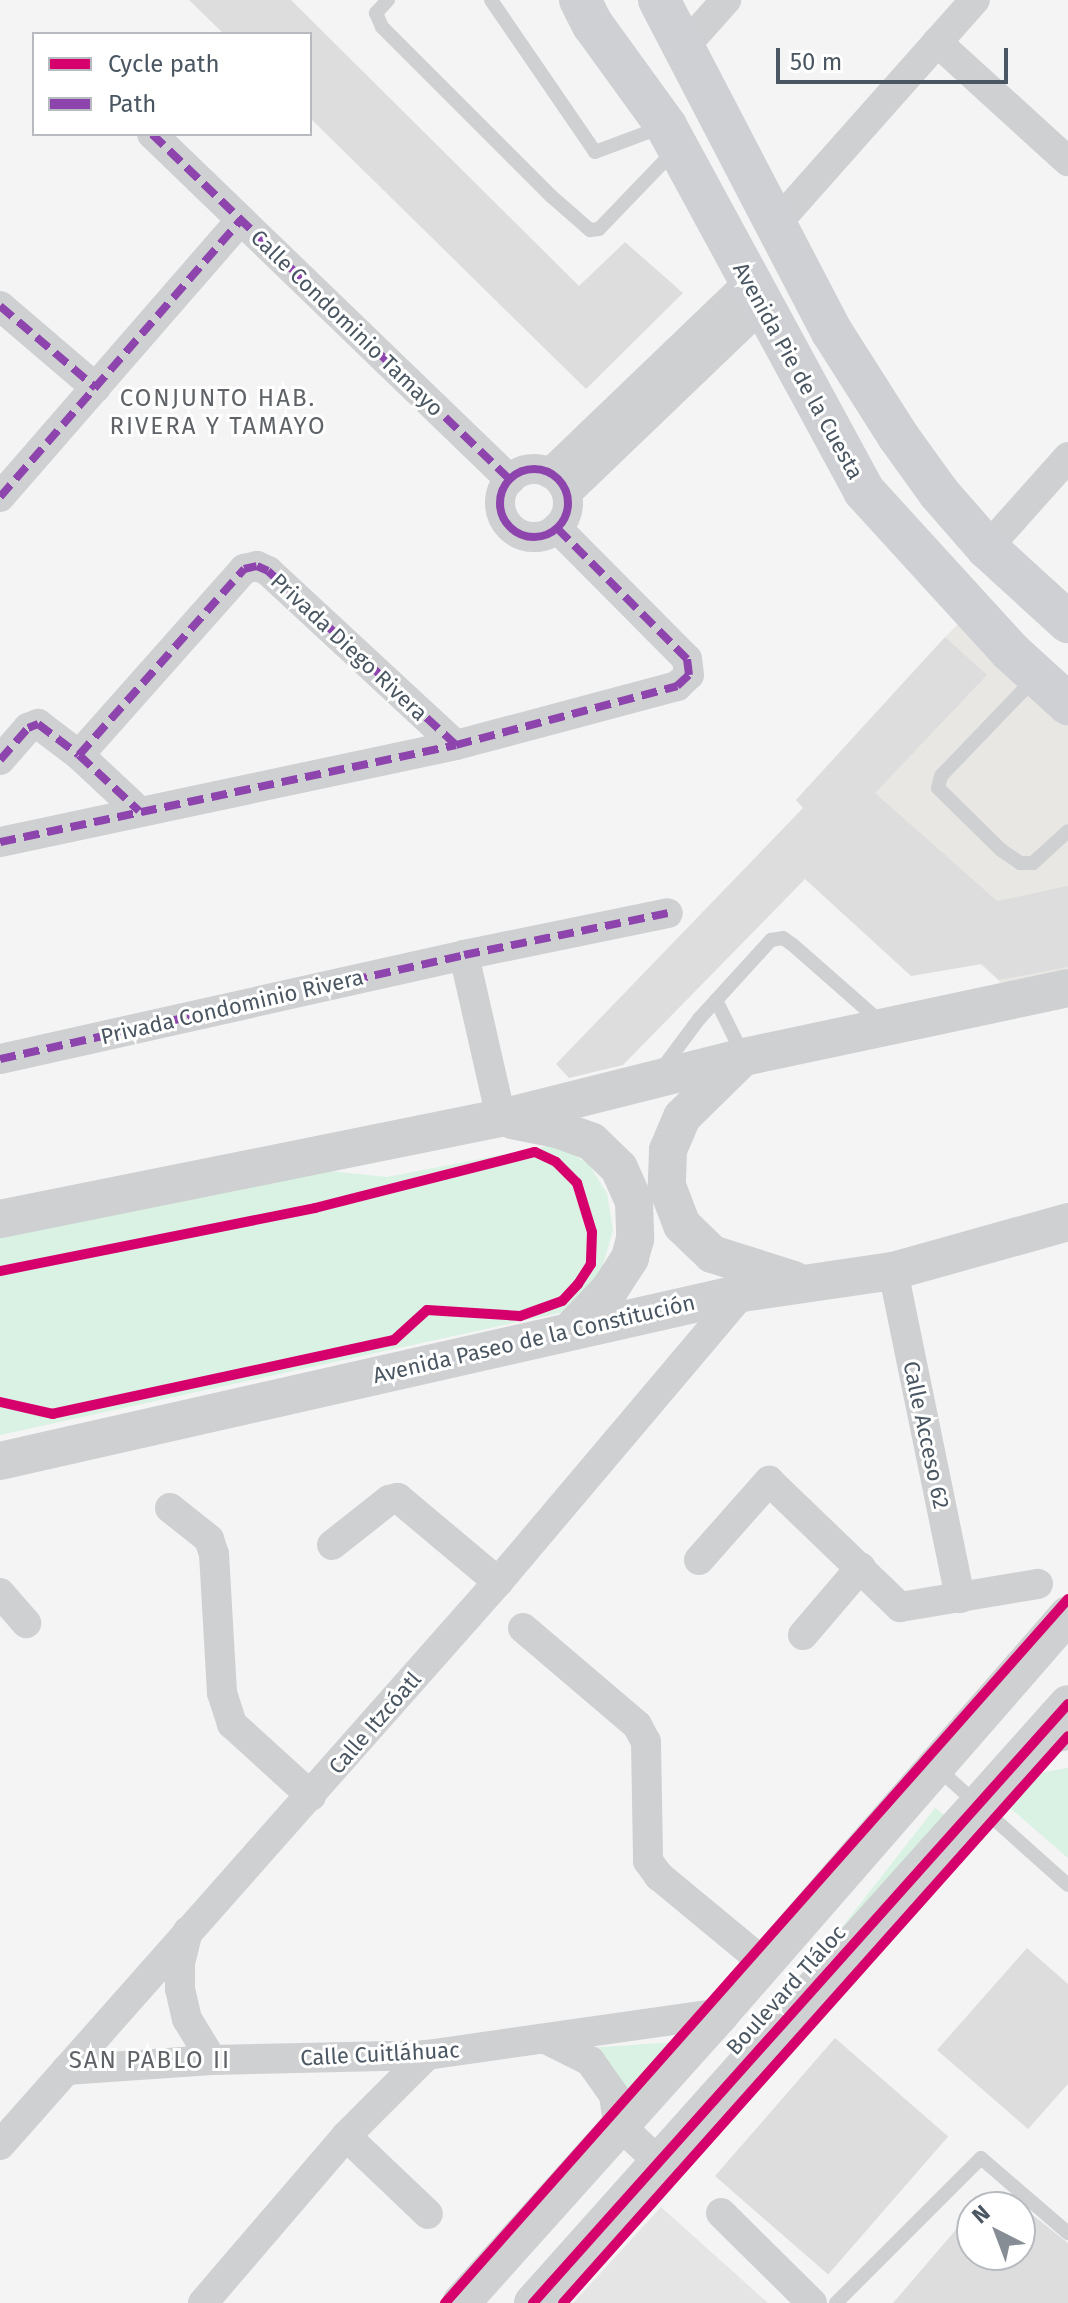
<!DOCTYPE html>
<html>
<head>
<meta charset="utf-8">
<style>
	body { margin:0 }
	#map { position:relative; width:1068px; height:2303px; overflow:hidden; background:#f4f4f4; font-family:"Fira Sans",sans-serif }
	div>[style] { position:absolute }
	.commercial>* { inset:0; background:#e8e7e3 }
	.education>* { inset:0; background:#e6e5e6 }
	.green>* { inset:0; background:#d9f2e3; transform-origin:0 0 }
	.building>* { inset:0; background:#ddddde; transform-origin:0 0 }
	.service>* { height:14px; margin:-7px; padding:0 7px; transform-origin:7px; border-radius:7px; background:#ced0d2 }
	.minor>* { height:30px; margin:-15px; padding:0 15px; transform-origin:15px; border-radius:15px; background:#ced0d2 }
	.minor>.ring { margin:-15px; padding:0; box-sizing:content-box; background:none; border:30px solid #ced0d2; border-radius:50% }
	.tertiary>* { height:38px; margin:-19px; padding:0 19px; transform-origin:19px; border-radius:19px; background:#ced0d2 }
	.secondary>* { height:42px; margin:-21px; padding:0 21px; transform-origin:21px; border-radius:21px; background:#ced0d4 }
	.quiet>* { height:8px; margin-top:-4px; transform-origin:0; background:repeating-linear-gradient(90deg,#8e44ad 0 16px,transparent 0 24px) }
	.quiet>.ring { margin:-4px; padding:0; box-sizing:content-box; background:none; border:8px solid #8e44ad; border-radius:50% }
	.cycleway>* { height:10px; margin:-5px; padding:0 5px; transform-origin:5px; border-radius:5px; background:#d6006c }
	span { translate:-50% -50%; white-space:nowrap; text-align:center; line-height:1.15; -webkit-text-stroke:6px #fff; paint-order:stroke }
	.street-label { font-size:22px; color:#4a5661 }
	.neighbourhood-label { font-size:24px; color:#5f6368; letter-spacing:2px }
	.legend { position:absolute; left:32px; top:32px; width:280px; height:104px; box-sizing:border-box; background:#fff; border:2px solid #b7bbc0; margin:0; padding:10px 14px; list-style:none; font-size:24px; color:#4a5661 }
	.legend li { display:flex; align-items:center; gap:16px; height:40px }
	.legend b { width:40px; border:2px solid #b7bbc0 }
	.north { position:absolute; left:956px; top:2191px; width:80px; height:80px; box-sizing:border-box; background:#fff; border:2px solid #b7bbc0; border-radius:50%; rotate:318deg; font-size:22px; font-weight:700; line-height:32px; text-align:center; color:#4a5661 }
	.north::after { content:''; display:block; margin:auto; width:28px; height:36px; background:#868d94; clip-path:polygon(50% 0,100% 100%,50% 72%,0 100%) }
	.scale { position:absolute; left:776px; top:48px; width:232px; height:36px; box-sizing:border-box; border:4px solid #4a5661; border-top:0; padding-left:10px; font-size:24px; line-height:28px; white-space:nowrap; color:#4a5661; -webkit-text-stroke:6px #fff; paint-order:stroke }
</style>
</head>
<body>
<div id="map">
	<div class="commercial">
		<div style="clip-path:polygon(965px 616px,1068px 711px,1068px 973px,1007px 988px,796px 800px)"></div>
	</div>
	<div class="education">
		<div style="clip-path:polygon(661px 2207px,768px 2303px,573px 2303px)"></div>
	</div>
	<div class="green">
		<div style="clip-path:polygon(558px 1144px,589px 1165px,607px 1193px,613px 1230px,599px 1279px,568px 1311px,0 1435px,0 1233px,301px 1168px,387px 1177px)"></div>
		<div style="clip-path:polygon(1068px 1768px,1068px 1858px,1002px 1801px,1003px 1779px)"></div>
		<div style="left:935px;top:1808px;width:11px;height:425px;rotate:38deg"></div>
		<div style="clip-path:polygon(675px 2042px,622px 2099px,589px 2048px)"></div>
	</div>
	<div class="building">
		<div style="clip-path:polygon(189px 0,291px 0,579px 286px,625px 242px,683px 293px,586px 389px,310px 118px,310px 34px,224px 34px)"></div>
		<div style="clip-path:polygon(945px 637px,987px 675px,875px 793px,997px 901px,1068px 886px,1068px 967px,999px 980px,982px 964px,911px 976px,805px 879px,623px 1065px,569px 1078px,556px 1064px,803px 808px,796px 800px)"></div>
		<div style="clip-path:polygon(1027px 1948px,1068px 1984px,1068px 2084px,1028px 2129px,937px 2050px)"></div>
		<div style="left:835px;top:2038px;width:150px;height:183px;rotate:41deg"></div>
		<div style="clip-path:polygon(1020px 2205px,1068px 2243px,1068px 2303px,893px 2303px,972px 2211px,972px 2255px,1020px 2255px)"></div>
	</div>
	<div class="service">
		<div style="left:388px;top:0;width:18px;rotate:133deg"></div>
		<div style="left:376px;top:13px;width:15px;rotate:67deg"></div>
		<div style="left:382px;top:27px;width:239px;rotate:45deg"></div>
		<div style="left:551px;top:196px;width:52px;rotate:41.1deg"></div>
		<div style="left:590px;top:230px;width:9px;rotate:-6deg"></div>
		<div style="left:599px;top:229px;width:108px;rotate:-46.1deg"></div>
		<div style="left:491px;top:0;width:184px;rotate:55.6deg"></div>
		<div style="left:595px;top:152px;width:72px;rotate:-20.5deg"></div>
		<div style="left:1034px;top:679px;width:134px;rotate:133.8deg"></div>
		<div style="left:941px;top:776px;width:12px;rotate:104deg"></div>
		<div style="left:938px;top:788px;width:88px;rotate:44.5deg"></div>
		<div style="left:1001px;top:850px;width:23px;rotate:34deg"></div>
		<div style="left:1020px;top:863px;width:13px"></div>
		<div style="left:1033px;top:863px;width:47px;rotate:-42.4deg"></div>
		<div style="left:716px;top:1000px;width:64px;rotate:63.8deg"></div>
		<div style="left:661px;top:1070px;width:64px;rotate:-53.3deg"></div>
		<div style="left:699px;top:1019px;width:107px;rotate:-47.7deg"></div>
		<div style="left:771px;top:940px;width:12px;rotate:-9deg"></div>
		<div style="left:783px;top:938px;width:12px;rotate:35deg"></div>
		<div style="left:793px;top:945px;width:120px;rotate:41.3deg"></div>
		<div style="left:1038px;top:1749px;width:31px;rotate:-11deg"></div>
		<div style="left:936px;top:1767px;width:177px;rotate:41.8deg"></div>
		<div style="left:836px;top:2303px;width:205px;rotate:-45deg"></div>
		<div style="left:981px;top:2158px;width:115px;rotate:40.8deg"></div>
	</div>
	<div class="minor">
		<div style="left:937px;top:42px;width:177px;rotate:42.3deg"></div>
		<div style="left:685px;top:46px;width:62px;rotate:-48.3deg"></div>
		<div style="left:152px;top:134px;width:498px;rotate:44deg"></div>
		<div style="left:775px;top:225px;width:301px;rotate:-48.4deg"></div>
		<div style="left:0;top:306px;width:126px;rotate:40.5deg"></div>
		<div class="ring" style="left:500px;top:469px;width:38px;height:38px"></div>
		<div style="left:550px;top:473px;width:274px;rotate:-43.8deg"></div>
		<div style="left:567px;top:493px;width:269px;rotate:-43.8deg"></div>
		<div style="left:0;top:497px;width:367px;rotate:-49deg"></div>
		<div style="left:987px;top:548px;width:122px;rotate:-48.3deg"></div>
		<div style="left:79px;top:755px;width:249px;rotate:-48.4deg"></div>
		<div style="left:244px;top:569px;width:13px;rotate:-13deg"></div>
		<div style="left:257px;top:566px;width:12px;rotate:24deg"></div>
		<div style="left:268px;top:571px;width:256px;rotate:42.8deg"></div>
		<div style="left:0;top:760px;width:43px;rotate:-48.8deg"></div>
		<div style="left:28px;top:728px;width:11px;rotate:-22deg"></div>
		<div style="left:38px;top:724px;width:51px;rotate:37.1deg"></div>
		<div style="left:79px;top:755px;width:82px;rotate:43deg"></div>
		<div style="left:0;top:842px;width:466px;rotate:-12deg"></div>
		<div style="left:456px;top:745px;width:229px;rotate:-14.9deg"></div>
		<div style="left:677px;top:686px;width:16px;rotate:-43deg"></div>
		<div style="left:689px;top:675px;width:16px;rotate:-97deg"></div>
		<div style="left:687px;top:659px;width:185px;rotate:-134.8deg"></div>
		<div style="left:464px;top:955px;width:167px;rotate:77.2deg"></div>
		<div style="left:0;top:1059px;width:476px;rotate:-12.6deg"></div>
		<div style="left:464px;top:955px;width:208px;rotate:-11.6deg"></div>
		<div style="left:893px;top:1271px;width:334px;rotate:78.4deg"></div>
		<div style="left:170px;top:1508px;width:50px;rotate:38.5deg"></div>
		<div style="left:209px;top:1539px;width:16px;rotate:72deg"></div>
		<div style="left:214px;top:1554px;width:139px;rotate:86.7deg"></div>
		<div style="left:222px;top:1693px;width:33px;rotate:72deg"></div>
		<div style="left:232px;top:1724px;width:107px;rotate:42.3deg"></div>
		<div style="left:332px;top:1545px;width:73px;rotate:-38.3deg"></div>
		<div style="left:389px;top:1500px;width:9px;rotate:-13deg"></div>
		<div style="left:398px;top:1498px;width:131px;rotate:40deg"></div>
		<div style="left:699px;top:1560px;width:106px;rotate:-48.5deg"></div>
		<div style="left:769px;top:1481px;width:182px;rotate:43.9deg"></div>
		<div style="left:900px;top:1607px;width:140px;rotate:-9.5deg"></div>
		<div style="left:0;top:1593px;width:40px;rotate:49deg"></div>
		<div style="left:523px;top:1628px;width:150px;rotate:40.4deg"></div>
		<div style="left:637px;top:1725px;width:19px;rotate:62deg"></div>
		<div style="left:646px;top:1742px;width:119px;rotate:89deg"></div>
		<div style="left:648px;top:1861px;width:19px;rotate:54deg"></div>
		<div style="left:659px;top:1876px;width:136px;rotate:39.6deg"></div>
		<div style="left:803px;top:1635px;width:89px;rotate:-49.5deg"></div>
		<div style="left:188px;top:1931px;width:32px;rotate:104deg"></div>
		<div style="left:180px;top:1962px;width:27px;rotate:90deg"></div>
		<div style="left:180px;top:1989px;width:31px;rotate:77deg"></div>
		<div style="left:187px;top:2019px;width:48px;rotate:58.6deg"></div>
		<div style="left:548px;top:2040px;width:47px;rotate:26.6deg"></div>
		<div style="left:590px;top:2061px;width:42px;rotate:54.8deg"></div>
		<div style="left:614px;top:2095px;width:29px;rotate:82deg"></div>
		<div style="left:618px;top:2124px;width:56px;rotate:42.8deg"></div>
		<div style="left:66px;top:2070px;width:146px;rotate:-3.9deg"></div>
		<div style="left:212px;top:2060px;width:215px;rotate:-1.3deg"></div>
		<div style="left:427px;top:2055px;width:297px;rotate:-8.1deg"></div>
		<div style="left:346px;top:2136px;width:113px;rotate:43.6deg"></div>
		<div style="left:0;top:2145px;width:752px;rotate:-48.51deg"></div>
		<div style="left:498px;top:1582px;width:378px;rotate:-49.8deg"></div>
		<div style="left:721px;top:2213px;width:128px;rotate:44.7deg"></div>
		<div style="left:203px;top:2303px;width:220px;rotate:-49.4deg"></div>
		<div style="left:346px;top:2136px;width:115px;rotate:-45deg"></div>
	</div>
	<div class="tertiary">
		<div style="left:739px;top:1061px;width:80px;rotate:135.5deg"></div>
		<div style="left:682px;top:1117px;width:36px;rotate:113deg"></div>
		<div style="left:668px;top:1150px;width:36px;rotate:92deg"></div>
		<div style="left:667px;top:1186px;width:42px;rotate:69deg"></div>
		<div style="left:682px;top:1225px;width:42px;rotate:44deg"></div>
		<div style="left:712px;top:1254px;width:86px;rotate:17.6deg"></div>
		<div style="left:512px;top:1120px;width:46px;rotate:11.3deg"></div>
		<div style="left:557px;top:1129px;width:37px;rotate:20deg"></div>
		<div style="left:592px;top:1142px;width:37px;rotate:44deg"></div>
		<div style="left:619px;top:1168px;width:37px;rotate:66deg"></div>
		<div style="left:634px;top:1202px;width:37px;rotate:88deg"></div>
		<div style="left:635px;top:1239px;width:20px;rotate:105deg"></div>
		<div style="left:630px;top:1258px;width:37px;rotate:123deg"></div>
		<div style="left:610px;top:1289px;width:57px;rotate:133.6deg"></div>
		<div style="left:0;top:1219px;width:511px;rotate:-11.4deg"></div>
		<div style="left:501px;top:1118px;width:251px;rotate:-14.1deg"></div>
		<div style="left:744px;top:1057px;width:331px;rotate:-12deg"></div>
		<div style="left:0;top:1461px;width:761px;rotate:-12.76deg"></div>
		<div style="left:742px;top:1293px;width:153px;rotate:-8.3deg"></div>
		<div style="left:893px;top:1271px;width:182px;rotate:-15.6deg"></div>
		<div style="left:461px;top:2303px;width:389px;rotate:-48.1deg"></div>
		<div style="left:721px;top:2013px;width:528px;rotate:-48.92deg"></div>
		<div style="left:533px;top:2303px;width:803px;rotate:-48.23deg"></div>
	</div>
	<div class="secondary">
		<div style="left:580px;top:0;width:28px;rotate:63deg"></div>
		<div style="left:593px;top:25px;width:125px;rotate:54.1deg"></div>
		<div style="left:666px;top:126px;width:415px;rotate:61.5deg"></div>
		<div style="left:864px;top:491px;width:217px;rotate:47.6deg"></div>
		<div style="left:1010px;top:651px;width:79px;rotate:42.4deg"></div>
		<div style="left:659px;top:0;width:374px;rotate:62.5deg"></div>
		<div style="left:832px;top:332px;width:123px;rotate:57.6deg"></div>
		<div style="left:898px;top:436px;width:70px;rotate:54.3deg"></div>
		<div style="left:939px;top:493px;width:73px;rotate:48.9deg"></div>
		<div style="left:987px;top:548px;width:110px;rotate:42.4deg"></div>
	</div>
	<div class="quiet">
		<div style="left:152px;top:134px;width:498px;rotate:44deg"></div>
		<div style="left:0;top:306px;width:126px;rotate:40.5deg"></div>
		<div class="ring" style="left:500px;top:469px;width:60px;height:60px"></div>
		<div style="left:0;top:497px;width:367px;rotate:-49deg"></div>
		<div style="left:79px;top:755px;width:249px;rotate:-48.4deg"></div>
		<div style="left:244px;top:569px;width:13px;rotate:-13deg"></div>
		<div style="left:257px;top:566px;width:12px;rotate:24deg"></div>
		<div style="left:268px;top:571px;width:256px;rotate:42.8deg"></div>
		<div style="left:0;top:760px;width:43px;rotate:-48.8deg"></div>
		<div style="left:28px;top:728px;width:11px;rotate:-22deg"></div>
		<div style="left:38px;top:724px;width:51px;rotate:37.1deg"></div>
		<div style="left:79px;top:755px;width:82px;rotate:43deg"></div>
		<div style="left:0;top:842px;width:466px;rotate:-12deg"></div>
		<div style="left:456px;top:745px;width:229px;rotate:-14.9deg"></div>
		<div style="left:677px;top:686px;width:16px;rotate:-43deg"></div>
		<div style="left:689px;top:675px;width:16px;rotate:-97deg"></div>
		<div style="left:687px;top:659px;width:185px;rotate:-134.8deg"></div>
		<div style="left:0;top:1059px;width:476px;rotate:-12.6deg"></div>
		<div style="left:464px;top:955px;width:208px;rotate:-11.6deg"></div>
	</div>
	<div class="cycleway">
		<div style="left:0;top:1271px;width:321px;rotate:-11.3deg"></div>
		<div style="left:315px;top:1208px;width:227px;rotate:-14.3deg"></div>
		<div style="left:535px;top:1152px;width:23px;rotate:25deg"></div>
		<div style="left:556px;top:1162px;width:30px;rotate:45deg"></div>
		<div style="left:577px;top:1183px;width:51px;rotate:73deg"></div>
		<div style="left:592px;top:1232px;width:32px;rotate:92deg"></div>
		<div style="left:591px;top:1264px;width:24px;rotate:123deg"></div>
		<div style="left:578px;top:1284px;width:23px;rotate:133deg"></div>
		<div style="left:562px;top:1301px;width:45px;rotate:160.3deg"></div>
		<div style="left:520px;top:1316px;width:93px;rotate:-176.3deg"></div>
		<div style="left:427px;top:1310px;width:45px;rotate:137.7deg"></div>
		<div style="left:394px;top:1340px;width:349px;rotate:167.8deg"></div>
		<div style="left:53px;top:1414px;width:54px;rotate:-167.2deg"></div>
		<div style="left:445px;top:2303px;width:940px;rotate:-48.49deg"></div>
		<div style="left:533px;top:2303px;width:803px;rotate:-48.23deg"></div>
		<div style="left:563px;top:2303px;width:759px;rotate:-48.31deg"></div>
	</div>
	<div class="street-label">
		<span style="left:347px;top:323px;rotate:44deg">Calle Condominio Tamayo</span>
		<span style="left:798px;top:371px;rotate:61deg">Avenida Pie de la Cuesta</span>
		<span style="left:349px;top:647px;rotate:43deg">Privada Diego Rivera</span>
		<span style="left:232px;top:1007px;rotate:-13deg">Privada Condominio Rivera</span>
		<span style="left:534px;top:1339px;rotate:-13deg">Avenida Paseo de la Constitución</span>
		<span style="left:926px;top:1435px;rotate:78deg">Calle Acceso 62</span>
		<span style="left:375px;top:1723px;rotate:-49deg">Calle Itzcóatl</span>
		<span style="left:786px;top:1990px;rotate:-48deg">Boulevard Tláloc</span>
		<span style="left:380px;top:2054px;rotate:-3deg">Calle Cuitláhuac</span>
	</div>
	<div class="neighbourhood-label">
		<span style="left:218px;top:413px">CONJUNTO HAB.<br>RIVERA Y TAMAYO</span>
		<span style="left:150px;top:2061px">SAN PABLO II</span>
	</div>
	<ul class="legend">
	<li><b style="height:10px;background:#d6006c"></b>Cycle path</li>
	<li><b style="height:10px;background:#8e44ad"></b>Path</li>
	</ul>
	<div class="north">N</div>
	<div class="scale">50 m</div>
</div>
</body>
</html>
